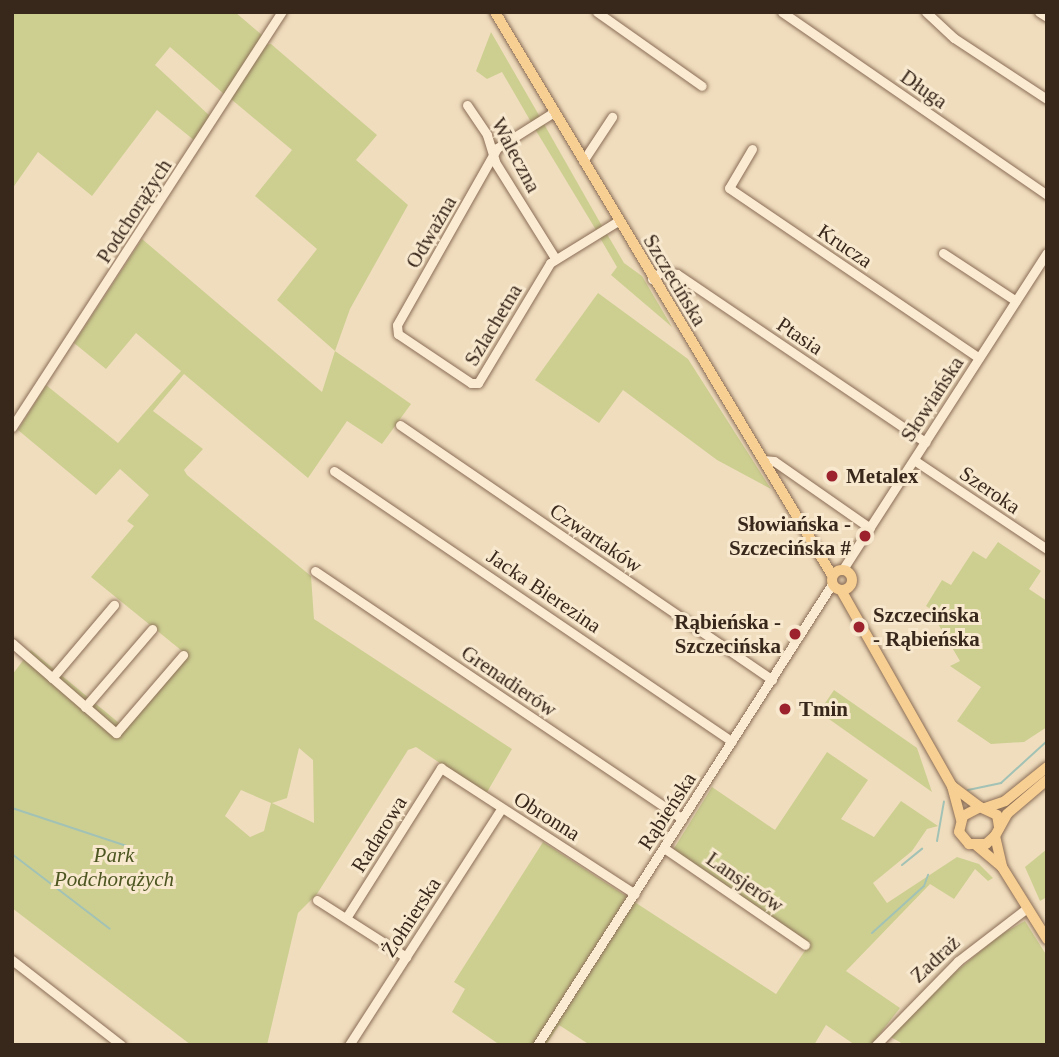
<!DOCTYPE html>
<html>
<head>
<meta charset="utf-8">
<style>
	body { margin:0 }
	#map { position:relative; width:1059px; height:1057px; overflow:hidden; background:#f0ddbe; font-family:"Times New Roman",serif }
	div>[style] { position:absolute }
	.green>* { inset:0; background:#cdcf91 }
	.stream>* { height:2px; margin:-1px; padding:0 1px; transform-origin:1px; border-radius:1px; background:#a2c2b5 }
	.roads { filter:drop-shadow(0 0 2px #8a6d56) drop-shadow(0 0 2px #8a6d56) }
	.minor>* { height:9px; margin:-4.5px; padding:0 4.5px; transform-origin:4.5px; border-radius:4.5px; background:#fbebd2 }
	.major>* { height:10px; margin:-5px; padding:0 5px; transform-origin:5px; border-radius:5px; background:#f7cf93 }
	.major>.ring { margin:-5px; padding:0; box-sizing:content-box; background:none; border:10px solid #f7cf93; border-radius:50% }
	.dots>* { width:19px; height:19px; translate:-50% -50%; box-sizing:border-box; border:4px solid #f7e8ce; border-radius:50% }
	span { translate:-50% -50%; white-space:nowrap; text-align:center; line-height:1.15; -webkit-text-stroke:6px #f7e8ce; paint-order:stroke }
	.street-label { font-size:21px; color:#38271b }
	.poi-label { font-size:21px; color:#38271b; font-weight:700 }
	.left { translate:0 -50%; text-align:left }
	.right { translate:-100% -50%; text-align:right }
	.park-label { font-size:21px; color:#4d5621; font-style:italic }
	.frame { position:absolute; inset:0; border:14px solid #38271b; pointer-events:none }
</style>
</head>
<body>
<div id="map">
	<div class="green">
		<div style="clip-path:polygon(12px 12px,235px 12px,263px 36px,224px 94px,170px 47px,155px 65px,210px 116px,195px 141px,157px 110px,92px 196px,38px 152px,12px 189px)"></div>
		<div style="clip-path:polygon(491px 32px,540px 117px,531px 122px,502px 72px,487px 79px,476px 71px)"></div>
		<div style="clip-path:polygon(evenodd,271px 44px,377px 135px,356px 160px,408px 205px,350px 309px,335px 351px,411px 404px,382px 444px,347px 421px,308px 478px,184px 374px,153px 411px,203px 449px,184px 470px,187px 475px,311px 576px,314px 619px,512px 749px,486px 794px,416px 747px,408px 750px,317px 894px,298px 913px,267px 1045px,191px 1045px,12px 908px,12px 675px,31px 650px,125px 728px,187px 655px,91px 577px,134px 526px,127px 521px,149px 495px,120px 469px,96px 495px,18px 430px,46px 385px,118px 443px,181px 371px,136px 333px,106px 369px,74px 343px,142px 239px,322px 392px,335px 351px,277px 300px,317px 249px,255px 196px,292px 150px,231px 99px,264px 45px,271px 44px,299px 748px,313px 760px,314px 823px,272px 803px,287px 798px,299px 748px,271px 44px,241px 790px,271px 803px,264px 831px,250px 837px,225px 816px,241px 790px)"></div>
		<div style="clip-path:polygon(544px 124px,602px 226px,596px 230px,535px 129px)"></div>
		<div style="clip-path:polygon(607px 234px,624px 263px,642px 276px,672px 327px,611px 275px,617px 267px,600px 238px)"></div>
		<div style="clip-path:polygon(598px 293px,688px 359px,771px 489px,717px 460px,623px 390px,599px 423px,535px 380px)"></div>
		<div style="clip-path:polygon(998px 542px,1041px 571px,1029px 589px,1047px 601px,1047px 727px,1024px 742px,991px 744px,957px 721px,981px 687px,950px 666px,960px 661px,938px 624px,946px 619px,926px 606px,942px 580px,951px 585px,973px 551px,986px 559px)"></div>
		<div style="clip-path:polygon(834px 690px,917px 748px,932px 792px,819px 712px)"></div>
		<div style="clip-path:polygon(827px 752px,868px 780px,841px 819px,874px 837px,901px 801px,938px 826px,927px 829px,912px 851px,873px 883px,887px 903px,957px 857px,979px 864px,993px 878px,988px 881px,975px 869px,954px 899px,930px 884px,846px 971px,900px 1008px,871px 1045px,855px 1045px,826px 1025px,814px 1045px,590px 1045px,559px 1025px,546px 1045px,541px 1045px,633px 901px,776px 994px,810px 943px,673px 850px,712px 787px,775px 830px)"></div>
		<div style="clip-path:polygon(543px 842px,629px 898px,534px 1045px,500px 1045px,452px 1012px,465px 989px,454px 982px)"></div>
		<div style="clip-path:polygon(1047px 849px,1047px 897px,1040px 901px,1025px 867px)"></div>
		<div style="clip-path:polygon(1025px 921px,1047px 956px,1047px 1045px,905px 1045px,887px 1035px,912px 1008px,1000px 935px)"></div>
	</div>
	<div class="stream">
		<div style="left:968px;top:790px;width:34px;rotate:-12deg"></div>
		<div style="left:1001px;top:783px;width:62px;rotate:-42.4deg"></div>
		<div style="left:12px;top:808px;width:124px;rotate:18.3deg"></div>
		<div style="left:937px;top:841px;width:40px;rotate:-80deg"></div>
		<div style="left:12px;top:854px;width:123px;rotate:37.4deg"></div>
		<div style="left:902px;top:865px;width:26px;rotate:-39deg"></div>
		<div style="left:872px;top:933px;width:70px;rotate:-42.1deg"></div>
		<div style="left:924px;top:886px;width:12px;rotate:-70deg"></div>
	</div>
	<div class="roads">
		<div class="minor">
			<div style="left:597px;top:12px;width:128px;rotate:35.2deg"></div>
			<div style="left:782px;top:12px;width:322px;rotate:34.6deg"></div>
			<div style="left:926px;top:12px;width:38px;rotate:43deg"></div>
			<div style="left:954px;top:38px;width:111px;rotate:33.3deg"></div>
			<div style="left:1039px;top:12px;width:9px;rotate:32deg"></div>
			<div style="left:467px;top:105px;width:36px;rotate:56deg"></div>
			<div style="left:487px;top:135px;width:28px;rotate:73deg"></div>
			<div style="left:495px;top:162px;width:113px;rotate:58deg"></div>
			<div style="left:554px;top:112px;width:67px;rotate:147.7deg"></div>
			<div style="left:497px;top:148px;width:203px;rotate:119.5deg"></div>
			<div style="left:397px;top:325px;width:9px;rotate:84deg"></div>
			<div style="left:398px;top:334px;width:88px;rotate:33.9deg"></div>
			<div style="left:471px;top:383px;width:7px"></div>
			<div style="left:478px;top:383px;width:140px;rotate:-59deg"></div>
			<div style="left:550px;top:263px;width:80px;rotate:-31.7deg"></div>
			<div style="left:752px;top:149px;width:45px;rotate:120.5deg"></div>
			<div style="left:729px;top:188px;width:302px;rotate:34.2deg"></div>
			<div style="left:583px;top:161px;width:53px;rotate:-56.6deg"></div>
			<div style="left:943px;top:253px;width:87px;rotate:33.3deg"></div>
			<div style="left:652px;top:279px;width:11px;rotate:-38deg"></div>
			<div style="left:661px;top:272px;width:16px;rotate:7deg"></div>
			<div style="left:677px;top:274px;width:300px;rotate:34.1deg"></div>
			<div style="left:400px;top:425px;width:451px;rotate:34.4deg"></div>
			<div style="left:12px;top:427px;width:495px;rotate:-57deg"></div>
			<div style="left:763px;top:460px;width:11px;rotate:5deg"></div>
			<div style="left:774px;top:461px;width:117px;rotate:34.9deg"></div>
			<div style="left:914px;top:460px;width:160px;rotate:33.8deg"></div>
			<div style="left:334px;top:471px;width:481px;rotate:34.2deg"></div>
			<div style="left:843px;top:569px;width:376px;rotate:-57.2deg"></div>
			<div style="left:315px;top:571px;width:443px;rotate:34deg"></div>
			<div style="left:12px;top:643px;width:138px;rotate:40.9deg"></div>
			<div style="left:116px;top:733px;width:103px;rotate:-49.3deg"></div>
			<div style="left:52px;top:678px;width:96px;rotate:-49.7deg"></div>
			<div style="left:85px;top:707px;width:103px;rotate:-49.3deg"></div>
			<div style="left:664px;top:848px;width:171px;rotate:34.5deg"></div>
			<div style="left:317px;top:900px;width:106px;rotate:32.6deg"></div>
			<div style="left:346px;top:918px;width:178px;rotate:-57.7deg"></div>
			<div style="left:441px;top:768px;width:231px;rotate:33deg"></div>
			<div style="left:12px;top:960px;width:138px;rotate:37.9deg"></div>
			<div style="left:349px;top:1045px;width:281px;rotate:-57.2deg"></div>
			<div style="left:537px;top:1045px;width:547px;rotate:-57.38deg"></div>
			<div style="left:876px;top:1045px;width:117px;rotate:-45.7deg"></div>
			<div style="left:958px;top:961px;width:87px;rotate:-37.5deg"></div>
		</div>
		<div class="major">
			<div style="left:495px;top:12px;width:656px;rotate:59.1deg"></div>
			<div class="ring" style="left:832px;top:570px;width:10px;height:10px"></div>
			<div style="left:841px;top:590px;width:225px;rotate:60.5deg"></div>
			<div style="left:952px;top:786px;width:35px;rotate:75deg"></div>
			<div style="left:952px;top:786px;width:35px;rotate:37deg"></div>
			<div style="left:985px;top:808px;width:21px;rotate:-19deg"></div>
			<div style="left:1005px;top:801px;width:54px;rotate:-39deg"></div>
			<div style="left:999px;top:827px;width:12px;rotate:-99deg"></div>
			<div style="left:997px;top:815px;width:19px;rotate:-155deg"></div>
			<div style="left:980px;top:807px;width:19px;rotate:152deg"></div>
			<div style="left:963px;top:816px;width:16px;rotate:104deg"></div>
			<div style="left:959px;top:832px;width:16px;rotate:50deg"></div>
			<div style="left:969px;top:844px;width:17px"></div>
			<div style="left:986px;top:844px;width:12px;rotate:-42deg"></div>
			<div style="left:995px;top:836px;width:25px;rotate:-61deg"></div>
			<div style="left:1007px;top:814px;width:52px;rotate:-40.4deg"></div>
			<div style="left:995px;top:836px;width:32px;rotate:77deg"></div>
			<div style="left:1002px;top:867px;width:85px;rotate:58deg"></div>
			<div style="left:977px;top:846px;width:33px;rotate:40deg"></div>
		</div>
	</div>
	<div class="dots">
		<div style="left:832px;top:476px;background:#9c222e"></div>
		<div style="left:865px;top:536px;background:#9c222e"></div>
		<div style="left:859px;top:627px;background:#9c222e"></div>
		<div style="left:795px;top:634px;background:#9c222e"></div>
		<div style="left:785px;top:709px;background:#9c222e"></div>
	</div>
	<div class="street-label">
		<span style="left:924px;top:89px;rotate:35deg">Długa</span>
		<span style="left:516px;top:155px;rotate:62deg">Waleczna</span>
		<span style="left:134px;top:211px;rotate:-57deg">Podchorążych</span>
		<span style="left:431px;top:232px;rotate:-60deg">Odważna</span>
		<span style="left:845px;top:246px;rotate:34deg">Krucza</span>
		<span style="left:675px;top:280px;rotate:59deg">Szczecińska</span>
		<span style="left:493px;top:325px;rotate:-59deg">Szlachetna</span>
		<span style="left:800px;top:336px;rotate:34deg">Ptasia</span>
		<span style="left:932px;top:399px;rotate:-57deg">Słowiańska</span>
		<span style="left:990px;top:490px;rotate:34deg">Szeroka</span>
		<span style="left:596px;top:538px;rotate:34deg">Czwartaków</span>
		<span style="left:544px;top:591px;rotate:34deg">Jacka Bierezina</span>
		<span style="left:509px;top:681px;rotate:34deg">Grenadierów</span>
		<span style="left:667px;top:811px;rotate:-57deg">Rąbieńska</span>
		<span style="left:547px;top:816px;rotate:32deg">Obronna</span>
		<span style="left:379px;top:834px;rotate:-58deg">Radarowa</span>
		<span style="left:745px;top:882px;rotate:35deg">Lansjerów</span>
		<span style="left:411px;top:917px;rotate:-57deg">Żołnierska</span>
		<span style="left:935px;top:959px;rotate:-43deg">Zadraż</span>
	</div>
	<div class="poi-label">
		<span class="left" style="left:846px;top:476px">Metalex</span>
		<span class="right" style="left:851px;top:536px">Słowiańska -<br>Szczecińska #</span>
		<span class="left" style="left:873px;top:627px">Szczecińska<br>- Rąbieńska</span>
		<span class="right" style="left:781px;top:634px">Rąbieńska -<br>Szczecińska</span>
		<span class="left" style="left:799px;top:709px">Tmin</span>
	</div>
	<div class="park-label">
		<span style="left:114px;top:867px">Park<br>Podchorążych</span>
	</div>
	<div class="frame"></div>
</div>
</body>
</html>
